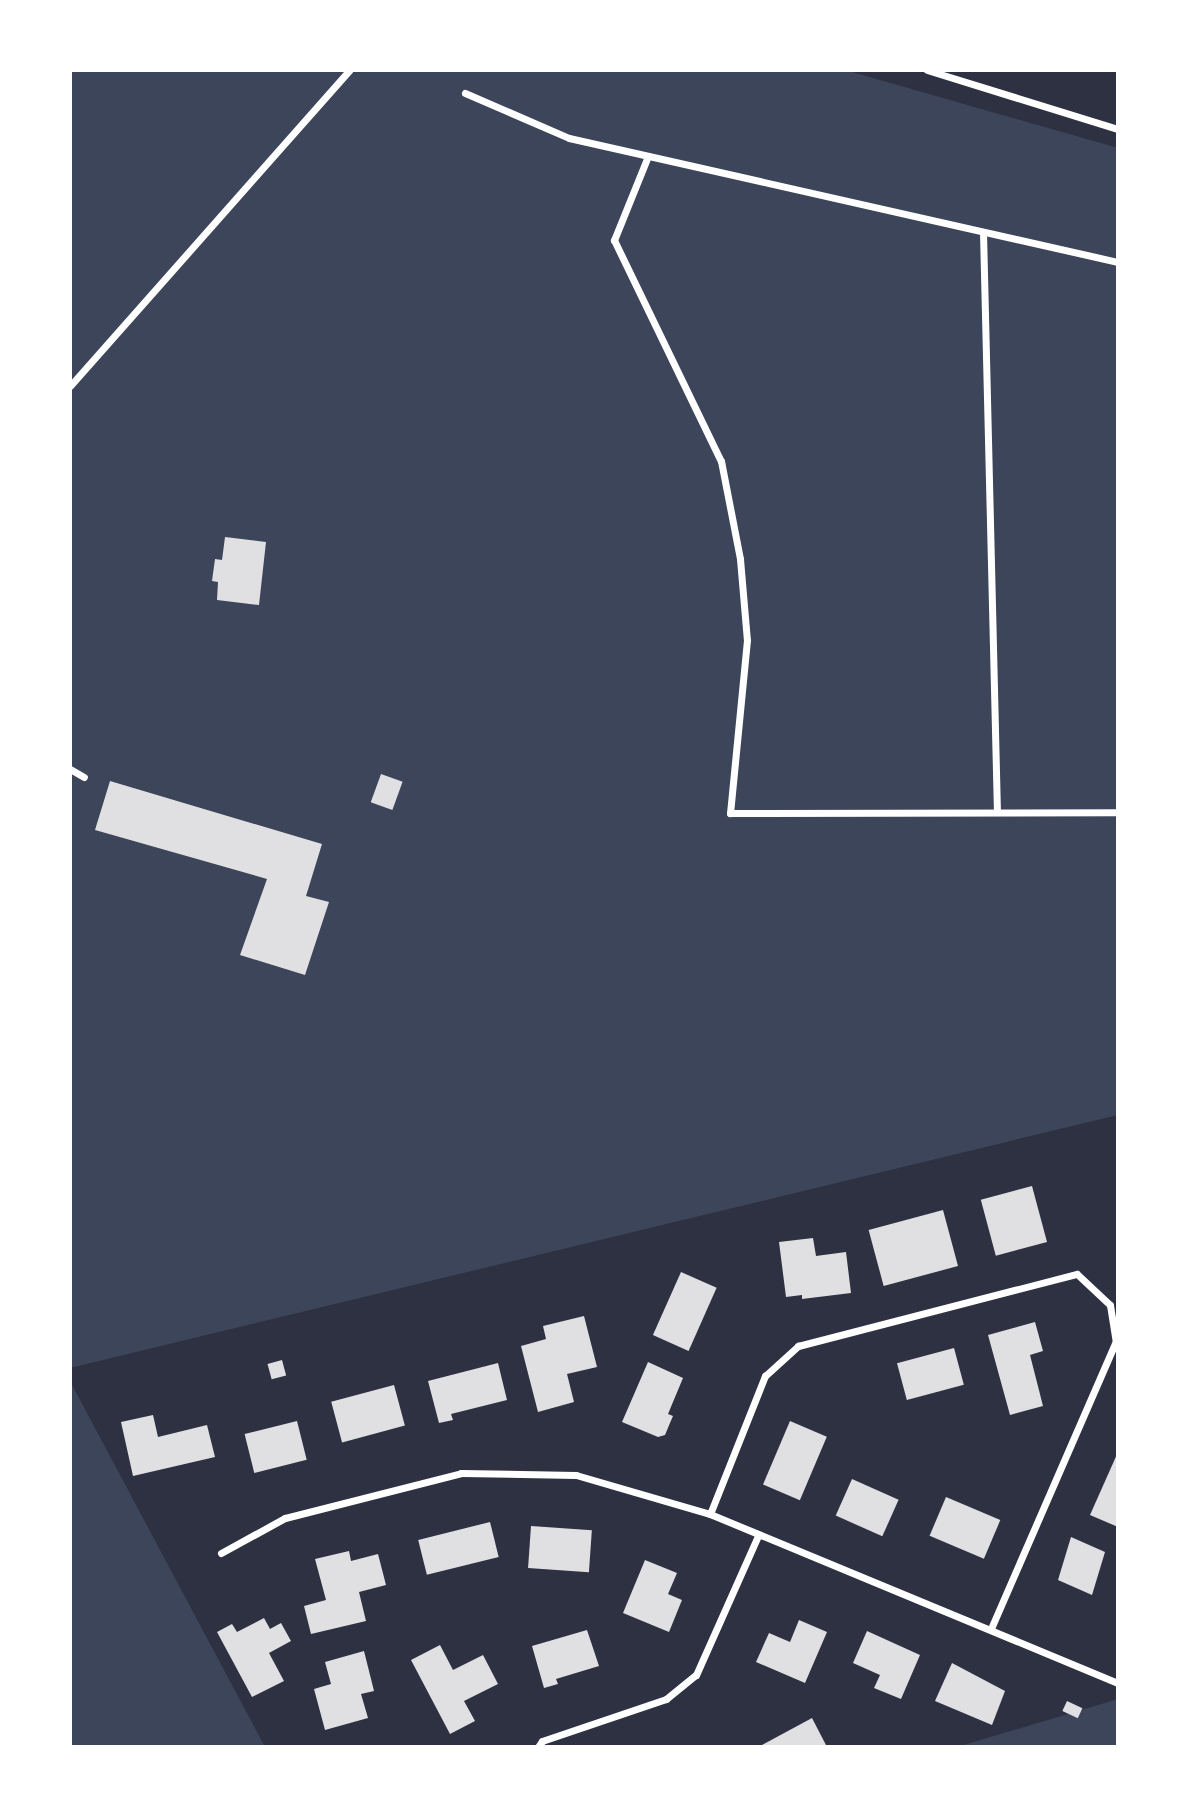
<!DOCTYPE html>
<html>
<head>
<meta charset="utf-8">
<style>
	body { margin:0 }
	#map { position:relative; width:1188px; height:1817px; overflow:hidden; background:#2d3142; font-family:"Nunito Sans",sans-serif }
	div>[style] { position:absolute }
	.green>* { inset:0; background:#3c4559 }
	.building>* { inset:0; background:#e0e0e3; transform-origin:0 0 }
	.minor>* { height:7px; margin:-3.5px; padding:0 3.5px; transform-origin:3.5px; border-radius:3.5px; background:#fff }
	span { translate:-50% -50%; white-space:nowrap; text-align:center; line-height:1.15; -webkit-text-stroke:6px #fff; paint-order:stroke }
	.frame { position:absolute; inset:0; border:72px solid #fff; pointer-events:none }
</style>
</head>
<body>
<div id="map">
	<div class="green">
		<div style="clip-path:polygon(70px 70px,845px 70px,1118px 148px,1118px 1115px,70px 1368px)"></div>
		<div style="clip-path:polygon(70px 1381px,265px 1747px,70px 1747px)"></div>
		<div style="clip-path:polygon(1118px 1699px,1118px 1747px,957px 1747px)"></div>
	</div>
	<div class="building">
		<div style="clip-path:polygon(225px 537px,266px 542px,259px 605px,217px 600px,218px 582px,212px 581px,215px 559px,222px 560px)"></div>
		<div style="left:381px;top:774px;width:23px;height:30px;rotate:20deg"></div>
		<div style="clip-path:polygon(110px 781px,322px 844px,306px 896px,329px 902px,305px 975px,240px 955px,267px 879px,95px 830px)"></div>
		<div style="left:1032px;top:1186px;width:58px;height:53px;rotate:75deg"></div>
		<div style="left:943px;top:1210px;width:58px;height:77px;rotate:75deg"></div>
		<div style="clip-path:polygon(813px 1238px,816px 1256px,846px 1252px,851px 1293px,802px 1299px,802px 1295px,786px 1297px,779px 1242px)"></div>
		<div style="left:681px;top:1272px;width:39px;height:69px;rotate:24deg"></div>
		<div style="clip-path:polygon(584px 1316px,597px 1367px,567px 1374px,574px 1402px,538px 1412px,521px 1346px,546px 1339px,543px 1326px)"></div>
		<div style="clip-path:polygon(1035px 1322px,1043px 1351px,1030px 1355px,1043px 1406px,1010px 1415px,988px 1335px)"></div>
		<div style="left:954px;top:1348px;width:38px;height:59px;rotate:75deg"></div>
		<div style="left:282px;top:1360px;width:16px;height:15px;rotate:75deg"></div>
		<div style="clip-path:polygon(648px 1362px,683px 1378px,668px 1414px,673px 1416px,670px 1423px,665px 1435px,658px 1437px,622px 1422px)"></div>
		<div style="clip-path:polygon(498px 1363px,507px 1400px,451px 1414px,453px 1420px,439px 1423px,428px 1381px)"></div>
		<div style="left:394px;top:1385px;width:42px;height:65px;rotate:75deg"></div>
		<div style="clip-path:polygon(153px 1415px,158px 1437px,207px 1425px,215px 1457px,133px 1476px,121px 1422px)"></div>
		<div style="left:297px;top:1421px;width:40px;height:54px;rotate:76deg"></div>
		<div style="left:790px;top:1421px;width:40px;height:69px;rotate:23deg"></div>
		<div style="clip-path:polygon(1118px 1452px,1118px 1527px,1090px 1515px)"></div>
		<div style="left:852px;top:1479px;width:51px;height:40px;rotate:24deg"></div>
		<div style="left:946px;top:1497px;width:59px;height:42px;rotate:23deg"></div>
		<div style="left:490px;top:1522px;width:36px;height:74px;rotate:76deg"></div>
		<div style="left:531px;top:1526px;width:61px;height:42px;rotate:4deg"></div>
		<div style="clip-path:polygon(1071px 1537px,1105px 1552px,1092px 1595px,1058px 1580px)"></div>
		<div style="clip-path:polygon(349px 1551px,351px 1561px,378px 1554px,386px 1585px,359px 1592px,366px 1621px,311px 1634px,304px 1606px,326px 1600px,315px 1559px)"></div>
		<div style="clip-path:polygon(645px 1560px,677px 1573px,668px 1594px,682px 1600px,669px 1632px,623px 1613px)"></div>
		<div style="clip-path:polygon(264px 1618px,270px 1629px,281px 1623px,291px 1641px,269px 1653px,284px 1681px,252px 1697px,217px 1632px,232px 1624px,237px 1632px)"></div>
		<div style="clip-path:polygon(799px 1620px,827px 1632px,805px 1683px,756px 1662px,769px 1633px,790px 1642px)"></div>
		<div style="clip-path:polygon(587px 1630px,599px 1666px,556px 1679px,558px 1684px,544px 1688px,532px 1646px)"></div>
		<div style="clip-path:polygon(867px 1631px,920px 1655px,901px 1699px,874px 1688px,880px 1675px,853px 1663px)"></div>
		<div style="clip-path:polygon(440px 1645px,453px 1670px,483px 1655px,498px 1684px,464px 1701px,475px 1721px,450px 1734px,411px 1660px)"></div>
		<div style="clip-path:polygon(364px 1651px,374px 1691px,361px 1694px,368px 1718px,325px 1730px,314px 1689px,331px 1684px,325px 1662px)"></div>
		<div style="clip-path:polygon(952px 1663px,1005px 1691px,992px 1725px,935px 1701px)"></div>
		<div style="left:1067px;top:1701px;width:17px;height:11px;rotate:25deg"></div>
		<div style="clip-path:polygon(812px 1718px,827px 1747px,762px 1747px,762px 1745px)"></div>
	</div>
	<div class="minor">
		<div style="left:927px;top:70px;width:200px;rotate:17.2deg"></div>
		<div style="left:465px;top:93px;width:113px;rotate:23.4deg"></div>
		<div style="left:569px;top:138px;width:563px;rotate:12.73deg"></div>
		<div style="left:648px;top:156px;width:91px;rotate:112deg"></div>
		<div style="left:614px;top:240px;width:246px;rotate:64.2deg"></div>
		<div style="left:721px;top:461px;width:100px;rotate:79deg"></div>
		<div style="left:740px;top:559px;width:81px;rotate:85.1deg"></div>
		<div style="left:747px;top:640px;width:174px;rotate:95.6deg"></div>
		<div style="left:730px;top:813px;width:388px;rotate:-0.1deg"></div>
		<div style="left:983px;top:232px;width:580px;rotate:88.62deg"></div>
		<div style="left:70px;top:386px;width:422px;rotate:-48.5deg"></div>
		<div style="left:70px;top:769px;width:16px;rotate:30deg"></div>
		<div style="left:710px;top:1514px;width:149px;rotate:-68.3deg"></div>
		<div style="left:765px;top:1376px;width:45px;rotate:-42.3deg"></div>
		<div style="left:798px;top:1346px;width:288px;rotate:-14.5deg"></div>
		<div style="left:1077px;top:1274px;width:45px;rotate:43.2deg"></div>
		<div style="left:1110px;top:1305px;width:36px;rotate:81deg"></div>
		<div style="left:1116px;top:1341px;width:313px;rotate:113.5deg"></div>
		<div style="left:221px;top:1553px;width:73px;rotate:-28.7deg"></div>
		<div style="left:285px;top:1518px;width:182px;rotate:-14.3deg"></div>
		<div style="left:461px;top:1473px;width:115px;rotate:1deg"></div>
		<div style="left:576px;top:1475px;width:140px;rotate:16.2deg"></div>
		<div style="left:710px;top:1514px;width:442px;rotate:22.5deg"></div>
		<div style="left:538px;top:1747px;width:7px;rotate:-56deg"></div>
		<div style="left:542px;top:1741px;width:131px;rotate:-18.7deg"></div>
		<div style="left:666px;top:1699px;width:38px;rotate:-39deg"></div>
		<div style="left:696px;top:1675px;width:152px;rotate:-66deg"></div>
	</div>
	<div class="frame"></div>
</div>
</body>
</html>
